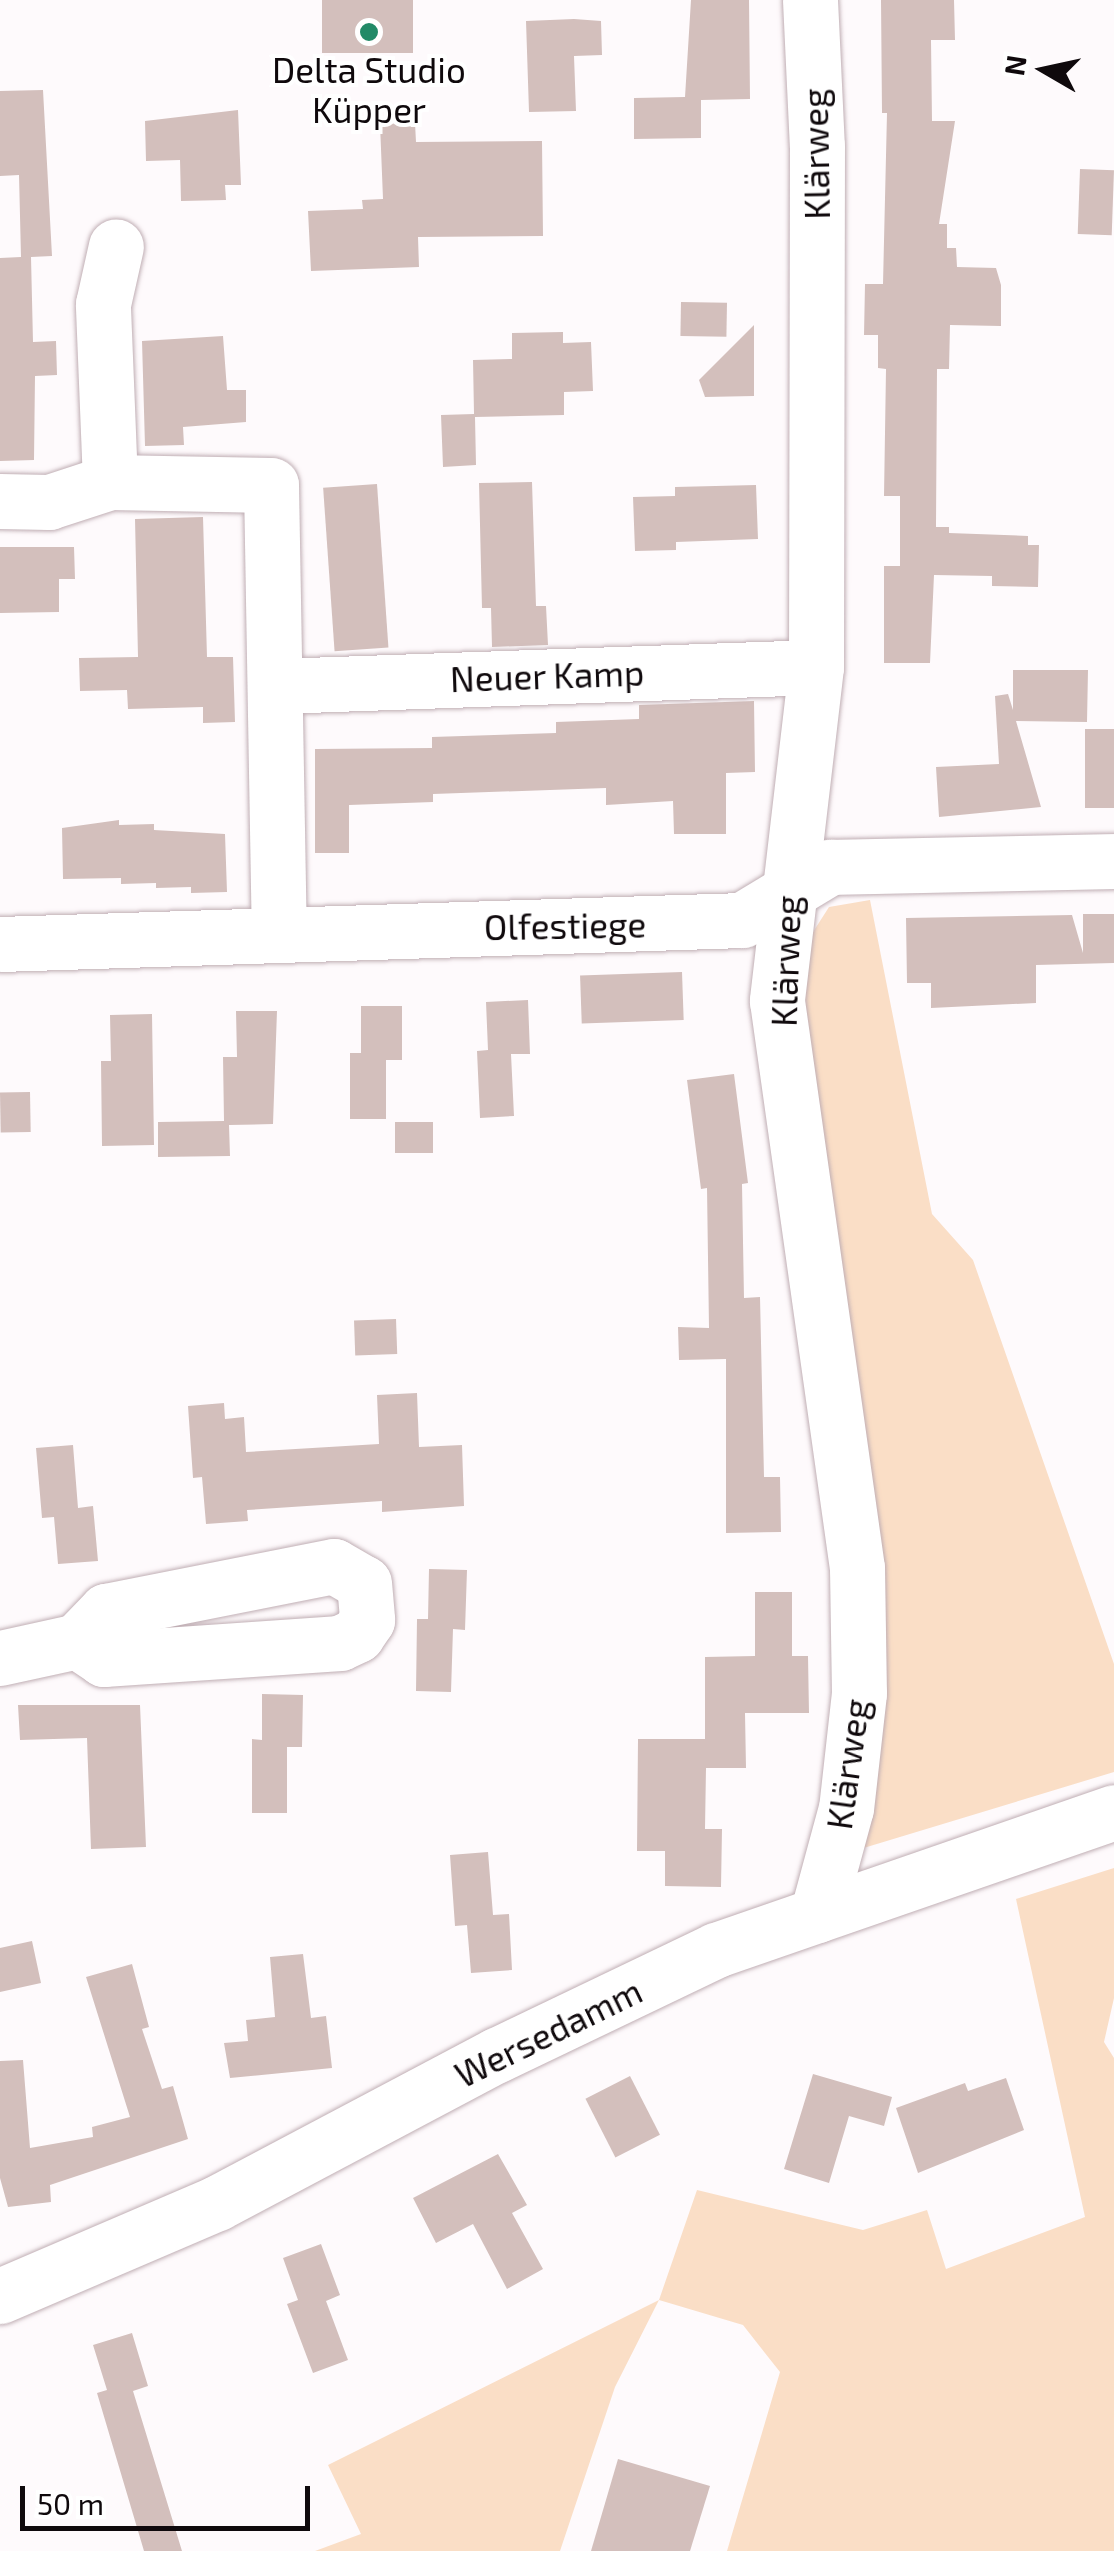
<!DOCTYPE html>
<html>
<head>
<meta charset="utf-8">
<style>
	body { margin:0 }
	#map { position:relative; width:1114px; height:2551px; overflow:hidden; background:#fefafc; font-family:"Exo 2",sans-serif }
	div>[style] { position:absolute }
	.green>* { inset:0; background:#fadec6 }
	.building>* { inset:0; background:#d3bfbc; transform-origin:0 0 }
	.roads { filter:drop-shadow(0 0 2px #c0aeb4) drop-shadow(0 0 2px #c0aeb4) }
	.minor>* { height:55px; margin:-27.5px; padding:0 27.5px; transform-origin:27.5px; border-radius:27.5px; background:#fff }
	.dots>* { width:28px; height:28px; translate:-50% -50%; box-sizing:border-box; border:5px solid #fff; border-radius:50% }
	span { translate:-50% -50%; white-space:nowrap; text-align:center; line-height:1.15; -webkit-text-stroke:8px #fff; paint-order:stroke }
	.poi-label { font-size:35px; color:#0f090c }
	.street-label { font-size:35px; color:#0f090c }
	.north { position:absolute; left:994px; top:20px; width:100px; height:100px; -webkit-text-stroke:8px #fff; paint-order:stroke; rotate:279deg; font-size:28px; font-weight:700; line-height:40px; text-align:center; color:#0f090c }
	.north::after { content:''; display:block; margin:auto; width:35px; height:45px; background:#0f090c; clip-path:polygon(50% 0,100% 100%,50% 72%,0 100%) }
	.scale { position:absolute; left:20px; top:2486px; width:290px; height:45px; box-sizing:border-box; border:5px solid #0f090c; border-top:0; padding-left:12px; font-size:30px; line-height:35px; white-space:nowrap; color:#0f090c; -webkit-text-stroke:8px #fff; paint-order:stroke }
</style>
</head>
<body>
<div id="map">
	<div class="green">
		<div style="clip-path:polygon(870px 900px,932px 1214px,973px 1260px,1114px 1664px,1114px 1772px,857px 1850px,789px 1003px,806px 943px,829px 907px)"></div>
		<div style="clip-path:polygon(1114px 1868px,1114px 1998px,1104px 2042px,1114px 2058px,1114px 2551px,727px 2551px,780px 2372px,743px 2325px,659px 2300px,615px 2387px,560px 2551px,315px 2551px,361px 2534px,328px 2465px,659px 2300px,697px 2190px,863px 2230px,927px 2210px,946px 2269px,1085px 2217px,1016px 1899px)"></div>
	</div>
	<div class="building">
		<div style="left:322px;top:0;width:91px;height:53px"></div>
		<div style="clip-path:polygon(691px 0,749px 0,750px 99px,701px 100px,701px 138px,634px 139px,634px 98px,685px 97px)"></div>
		<div style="clip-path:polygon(881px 0,954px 0,955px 40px,931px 40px,932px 121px,955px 121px,939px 224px,947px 224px,947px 248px,956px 248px,957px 267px,996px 268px,1001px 285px,1001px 326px,950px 325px,949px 369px,937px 369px,936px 527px,949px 527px,949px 533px,1028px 536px,1028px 545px,1039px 545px,1038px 587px,992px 586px,992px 576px,934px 575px,930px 663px,884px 663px,884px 566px,900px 566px,900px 496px,884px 496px,886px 369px,878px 368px,878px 335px,864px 335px,865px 284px,883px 284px,887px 113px,882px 113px)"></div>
		<div style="clip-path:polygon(574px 19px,601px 21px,602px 55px,574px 56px,576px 111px,529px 112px,526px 21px)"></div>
		<div style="clip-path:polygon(43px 90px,52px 256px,31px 257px,33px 342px,56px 341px,57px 375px,35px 376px,34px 460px,0 461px,0 258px,21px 257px,19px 175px,0 176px,0 91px)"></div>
		<div style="clip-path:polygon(238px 110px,241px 185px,225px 185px,226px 200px,181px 201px,180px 160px,146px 161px,145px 121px)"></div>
		<div style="clip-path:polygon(415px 123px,416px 142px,542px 141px,543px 236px,418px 237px,419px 267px,311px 271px,308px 211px,363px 209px,362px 200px,383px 199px,380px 124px)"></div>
		<div style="left:1080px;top:169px;width:34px;height:65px;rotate:2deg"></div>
		<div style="left:681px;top:302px;width:46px;height:34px;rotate:1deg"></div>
		<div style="clip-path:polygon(754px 325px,754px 396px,705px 397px,699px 380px)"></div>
		<div style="clip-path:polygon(563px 332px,563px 343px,591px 342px,593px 391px,564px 392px,564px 415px,475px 417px,476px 465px,443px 467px,441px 415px,474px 414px,473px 360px,512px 359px,512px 333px)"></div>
		<div style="clip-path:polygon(223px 336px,227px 390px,246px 390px,246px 422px,183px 427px,184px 445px,145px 446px,142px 341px)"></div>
		<div style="clip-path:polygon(532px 482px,536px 606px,546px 606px,548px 645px,492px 647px,491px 608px,482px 608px,479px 483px)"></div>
		<div style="left:377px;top:484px;width:164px;height:54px;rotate:86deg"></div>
		<div style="clip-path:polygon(756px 485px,758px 539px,676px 542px,676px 550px,635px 551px,633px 497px,675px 496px,675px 487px)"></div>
		<div style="clip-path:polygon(203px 517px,207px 657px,233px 657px,235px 722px,203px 723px,203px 707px,128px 709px,127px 690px,80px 691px,79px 658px,138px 657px,135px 519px)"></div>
		<div style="clip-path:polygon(0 547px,74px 547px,75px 579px,59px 579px,59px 612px,0 613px)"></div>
		<div style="clip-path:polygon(1013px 670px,1088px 670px,1087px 722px,1016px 721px,1041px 807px,939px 817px,936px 767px,999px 764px,995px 696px,1008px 694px,1013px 710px)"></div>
		<div style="clip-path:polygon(754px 701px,755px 772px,726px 773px,726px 834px,674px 834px,673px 801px,606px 805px,606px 788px,433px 794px,433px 802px,349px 805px,349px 853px,315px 853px,315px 749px,432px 748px,432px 737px,556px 733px,556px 722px,639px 719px,639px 705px)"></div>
		<div style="left:1085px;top:729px;width:29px;height:79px"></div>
		<div style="clip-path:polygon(119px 820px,119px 825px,154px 824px,154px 830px,225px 834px,227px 892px,191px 893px,191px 887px,156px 888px,156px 883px,121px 884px,121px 878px,63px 879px,62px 828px)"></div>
		<div style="clip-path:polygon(1083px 914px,1114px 914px,1114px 963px,1036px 965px,1036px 1003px,931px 1008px,931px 983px,907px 983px,906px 918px,1072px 915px,1083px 953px)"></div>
		<div style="left:682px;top:972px;width:48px;height:102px;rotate:88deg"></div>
		<div style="clip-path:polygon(528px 1000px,530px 1054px,511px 1054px,514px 1116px,480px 1118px,477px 1051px,488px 1050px,486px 1002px)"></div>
		<div style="clip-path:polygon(361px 1006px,402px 1006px,402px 1060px,386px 1060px,386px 1119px,350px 1119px,350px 1053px,361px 1053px)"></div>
		<div style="clip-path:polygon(236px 1011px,277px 1011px,273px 1124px,229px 1125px,230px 1156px,158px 1157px,158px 1122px,224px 1121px,223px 1057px,237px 1057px)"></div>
		<div style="clip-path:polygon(152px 1014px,154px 1145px,102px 1146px,101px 1061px,111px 1061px,110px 1015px)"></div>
		<div style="clip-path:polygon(734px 1074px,748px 1183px,742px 1184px,744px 1298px,760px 1297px,764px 1477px,780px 1477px,781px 1532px,726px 1533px,726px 1359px,679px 1360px,678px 1327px,709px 1328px,707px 1188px,701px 1189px,687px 1080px)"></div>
		<div style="left:30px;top:1092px;width:40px;height:30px;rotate:89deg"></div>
		<div style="left:395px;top:1122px;width:38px;height:31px"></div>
		<div style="left:396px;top:1319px;width:35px;height:42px;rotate:88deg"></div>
		<div style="clip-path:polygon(417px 1393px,419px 1447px,462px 1445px,464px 1506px,382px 1512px,382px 1501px,247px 1510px,248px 1521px,206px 1524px,202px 1477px,193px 1478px,188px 1406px,224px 1403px,225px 1419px,244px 1417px,246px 1452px,379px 1444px,377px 1395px)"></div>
		<div style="clip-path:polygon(73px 1445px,78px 1508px,93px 1506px,98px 1561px,58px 1564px,54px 1517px,42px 1518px,36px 1448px)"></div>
		<div style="clip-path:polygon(429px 1569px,467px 1570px,465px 1630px,453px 1629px,451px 1692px,416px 1691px,417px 1619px,428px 1619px)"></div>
		<div style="clip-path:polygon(755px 1592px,792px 1592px,792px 1656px,808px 1656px,809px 1713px,745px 1713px,746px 1768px,706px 1768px,705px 1829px,722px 1829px,721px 1887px,665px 1886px,665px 1851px,637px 1851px,638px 1739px,705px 1739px,705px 1657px,755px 1656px)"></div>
		<div style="clip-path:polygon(262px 1694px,303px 1695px,302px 1747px,287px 1747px,287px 1813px,252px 1813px,252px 1739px,262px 1740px)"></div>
		<div style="clip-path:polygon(18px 1705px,140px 1705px,146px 1847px,91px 1849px,87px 1738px,20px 1740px)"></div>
		<div style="clip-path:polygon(488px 1852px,493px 1915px,509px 1914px,512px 1970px,471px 1973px,467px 1925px,455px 1926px,450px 1855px)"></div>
		<div style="clip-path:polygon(32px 1941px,41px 1983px,0 1992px,0 1948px)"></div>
		<div style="clip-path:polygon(303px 1954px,311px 2018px,326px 2016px,332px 2068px,230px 2078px,224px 2043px,248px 2041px,246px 2020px,275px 2017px,270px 1957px)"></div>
		<div style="clip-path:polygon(132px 1964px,149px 2027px,142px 2029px,162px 2089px,173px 2086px,188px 2139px,50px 2185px,51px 2202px,8px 2207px,0 2178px,0 2061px,23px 2060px,30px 2148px,93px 2137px,92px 2127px,130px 2117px,86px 1977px)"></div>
		<div style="clip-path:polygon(813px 2074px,892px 2097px,884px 2126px,849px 2116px,829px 2183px,784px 2169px)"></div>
		<div style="left:630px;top:2076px;width:66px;height:50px;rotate:63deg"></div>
		<div style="clip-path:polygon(1006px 2078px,1024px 2130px,918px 2173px,896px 2108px,965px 2083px,968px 2091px)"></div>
		<div style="clip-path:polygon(498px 2154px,527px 2205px,512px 2213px,543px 2269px,507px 2289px,473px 2224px,436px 2243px,413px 2198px)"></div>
		<div style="clip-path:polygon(321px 2244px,340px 2295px,326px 2301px,348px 2360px,313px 2373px,287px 2304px,298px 2300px,283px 2258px)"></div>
		<div style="clip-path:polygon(132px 2333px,148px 2386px,133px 2391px,182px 2551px,144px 2551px,97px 2393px,107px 2390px,93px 2345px)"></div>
		<div style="clip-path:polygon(618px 2459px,710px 2486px,690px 2551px,591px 2551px)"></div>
	</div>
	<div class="roads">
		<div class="minor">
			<div style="left:810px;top:0;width:146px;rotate:87.3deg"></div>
			<div style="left:817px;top:146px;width:521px;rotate:90.11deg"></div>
			<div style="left:816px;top:667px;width:336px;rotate:96.7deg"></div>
			<div style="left:777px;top:1001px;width:573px;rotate:81.97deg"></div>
			<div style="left:857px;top:1568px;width:125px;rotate:89.1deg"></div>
			<div style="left:859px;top:1693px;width:116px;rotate:96.4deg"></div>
			<div style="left:846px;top:1808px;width:111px;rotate:105.2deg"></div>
			<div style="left:110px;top:482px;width:178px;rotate:-92.3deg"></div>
			<div style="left:103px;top:304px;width:59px;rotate:-77.4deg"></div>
			<div style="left:0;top:501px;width:49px;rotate:1.2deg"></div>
			<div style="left:49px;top:502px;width:64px;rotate:-18.2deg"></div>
			<div style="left:110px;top:482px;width:161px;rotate:1.1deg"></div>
			<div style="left:271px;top:485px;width:447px;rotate:89deg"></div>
			<div style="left:278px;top:686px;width:538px;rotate:-2.02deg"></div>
			<div style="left:0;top:944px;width:742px;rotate:-1.85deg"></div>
			<div style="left:742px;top:920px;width:103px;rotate:-31.1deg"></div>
			<div style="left:830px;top:867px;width:284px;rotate:-1.2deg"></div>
			<div style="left:0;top:1658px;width:79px;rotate:-12.4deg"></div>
			<div style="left:77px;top:1641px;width:42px;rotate:-46deg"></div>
			<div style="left:106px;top:1611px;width:232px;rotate:-11.2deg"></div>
			<div style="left:334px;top:1566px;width:34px;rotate:30deg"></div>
			<div style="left:364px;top:1583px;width:37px;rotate:85deg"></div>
			<div style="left:367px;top:1620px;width:18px;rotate:124deg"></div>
			<div style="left:357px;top:1635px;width:19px;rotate:155deg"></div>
			<div style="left:340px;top:1643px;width:237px;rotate:176.1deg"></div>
			<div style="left:104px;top:1659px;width:32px;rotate:-146deg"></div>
			<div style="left:0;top:2296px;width:236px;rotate:-23.2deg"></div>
			<div style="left:217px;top:2203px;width:317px;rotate:-27.9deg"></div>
			<div style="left:497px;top:2055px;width:243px;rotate:-25.6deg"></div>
			<div style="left:716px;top:1950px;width:421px;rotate:-19.1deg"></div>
		</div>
	</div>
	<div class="dots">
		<div style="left:369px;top:32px;background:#228a67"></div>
	</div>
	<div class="poi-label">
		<span style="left:369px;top:89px">Delta Studio<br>Küpper</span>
	</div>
	<div class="street-label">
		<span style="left:815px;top:154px;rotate:-91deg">Klärweg</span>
		<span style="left:547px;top:675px;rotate:-2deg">Neuer Kamp</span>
		<span style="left:565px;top:925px;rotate:-1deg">Olfestiege</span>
		<span style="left:785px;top:961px;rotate:-88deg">Klärweg</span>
		<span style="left:847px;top:1764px;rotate:-82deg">Klärweg</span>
		<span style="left:548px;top:2032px;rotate:-26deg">Wersedamm</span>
	</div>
	<div class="north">N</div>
	<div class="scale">50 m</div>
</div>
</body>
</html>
